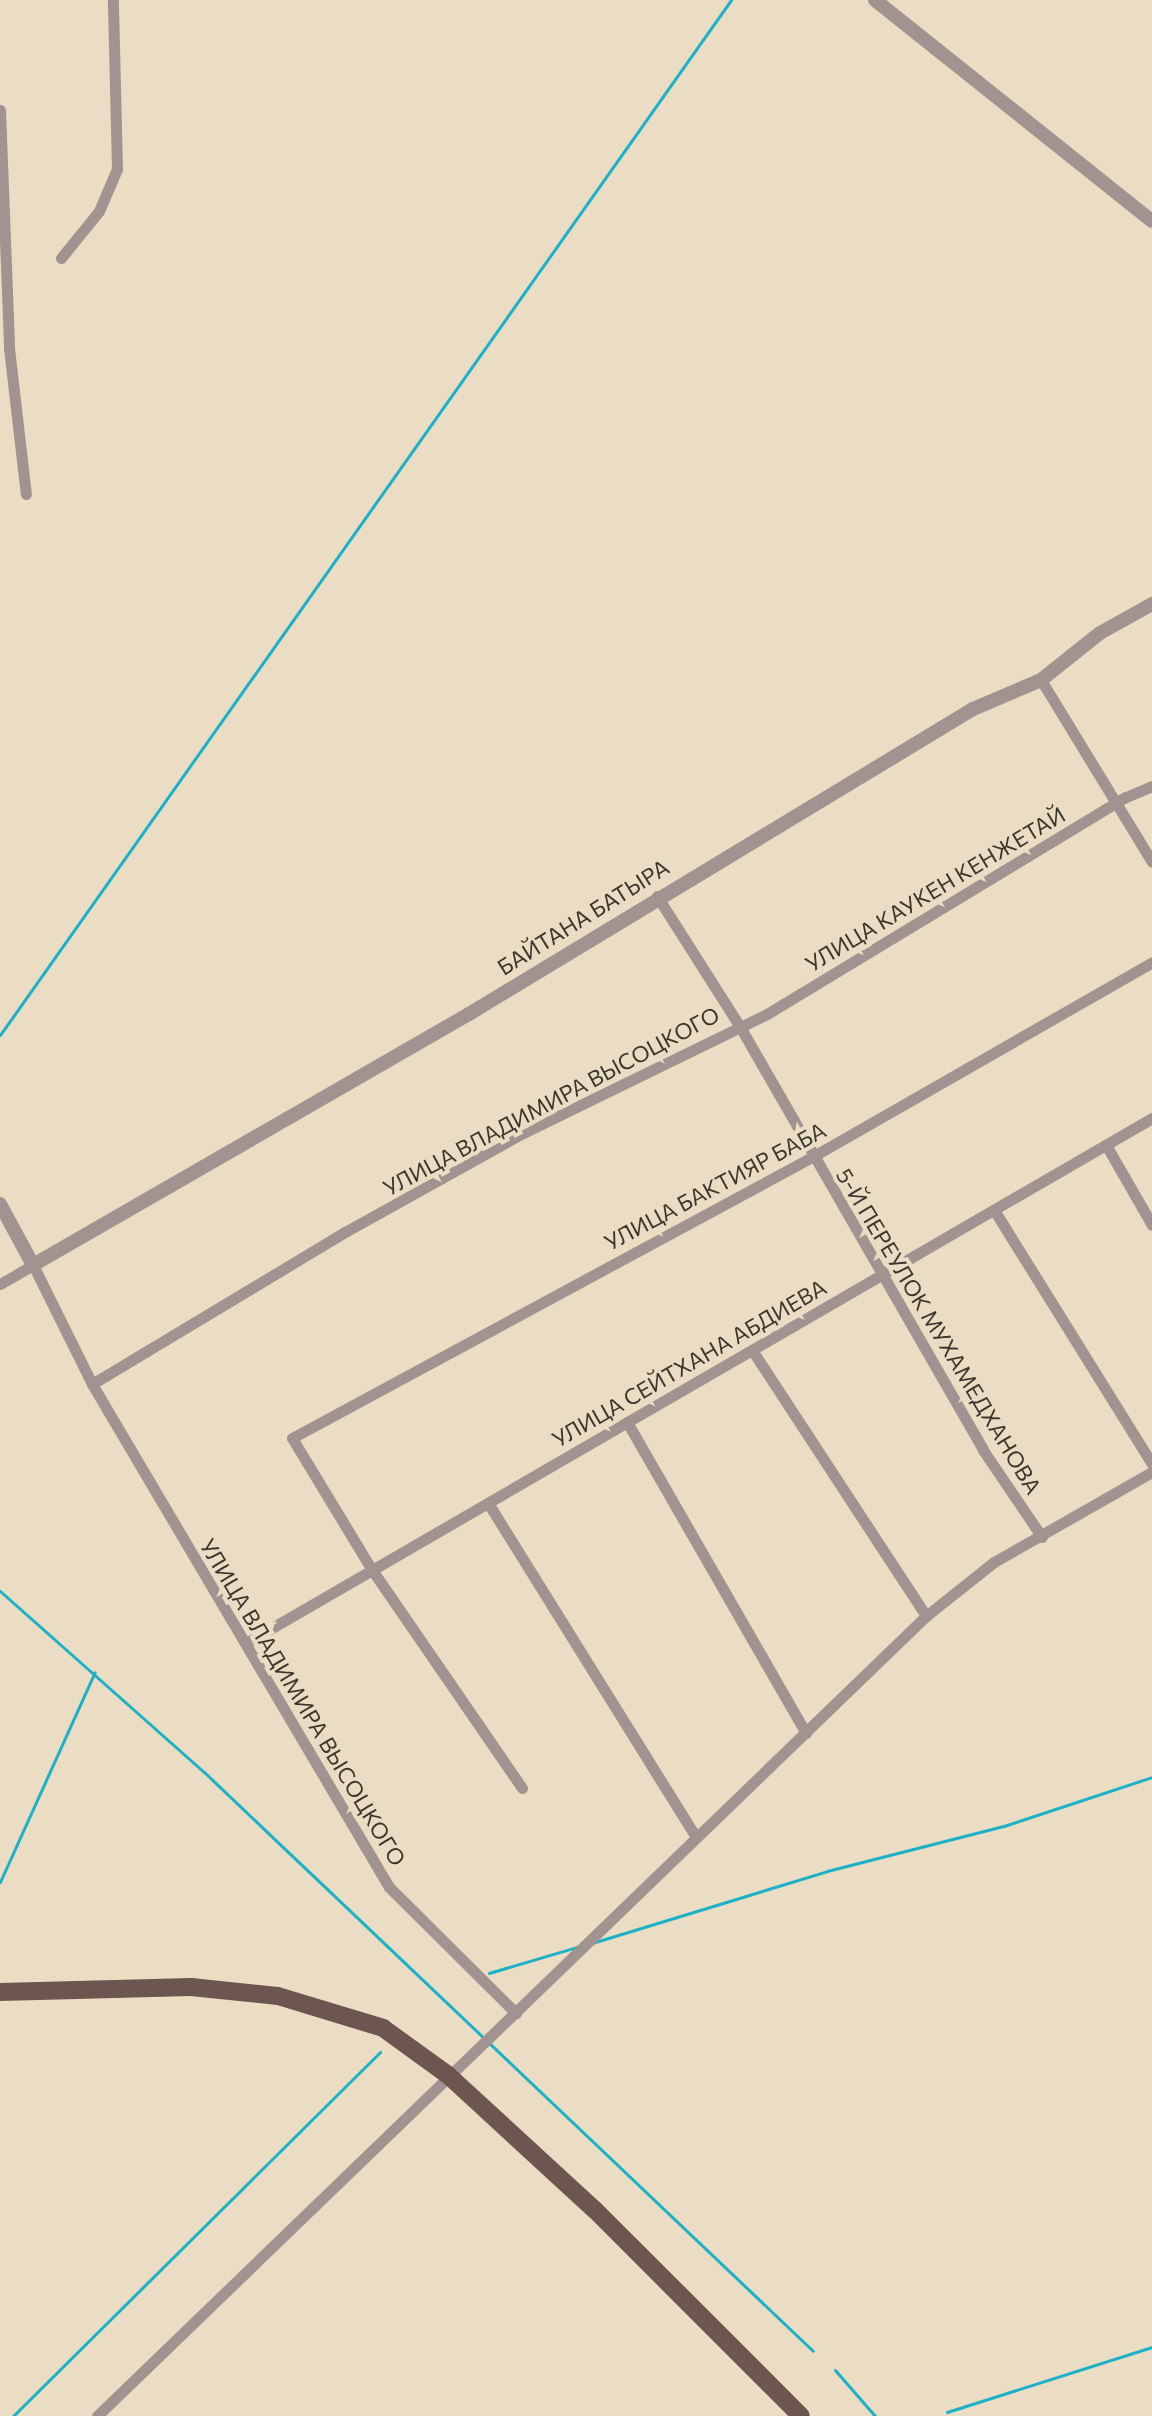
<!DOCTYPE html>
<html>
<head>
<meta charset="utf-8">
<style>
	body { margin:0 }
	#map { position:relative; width:1152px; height:2416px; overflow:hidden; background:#eaddc4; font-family:Commissioner,sans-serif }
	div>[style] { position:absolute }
	.stream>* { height:3px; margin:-1.5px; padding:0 1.5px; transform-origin:1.5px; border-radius:1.5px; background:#1bb2c8 }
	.minor>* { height:11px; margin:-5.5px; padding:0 5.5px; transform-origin:5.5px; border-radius:5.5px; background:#a09390 }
	.tertiary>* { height:14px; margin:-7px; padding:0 7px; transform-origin:7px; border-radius:7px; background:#a09390 }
	.primary>* { height:18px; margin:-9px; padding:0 9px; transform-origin:9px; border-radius:9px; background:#6c564f }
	span { translate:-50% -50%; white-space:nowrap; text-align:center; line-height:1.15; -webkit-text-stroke:8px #eaddc4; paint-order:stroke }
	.street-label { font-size:22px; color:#3c372d }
</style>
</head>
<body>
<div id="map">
	<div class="stream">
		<div style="left:0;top:1035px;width:1267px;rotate:-54.77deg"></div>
		<div style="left:0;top:1591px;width:273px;rotate:41.6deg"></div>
		<div style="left:204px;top:1772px;width:840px;rotate:43.55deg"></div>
		<div style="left:0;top:1882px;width:230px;rotate:-65.7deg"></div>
		<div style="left:592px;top:1943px;width:246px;rotate:-17deg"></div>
		<div style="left:827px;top:1871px;width:183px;rotate:-14.3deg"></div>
		<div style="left:1004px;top:1826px;width:156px;rotate:-18.3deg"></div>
		<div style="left:489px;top:1973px;width:92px;rotate:-16.5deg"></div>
		<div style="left:835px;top:2370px;width:61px;rotate:49deg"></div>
		<div style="left:947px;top:2412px;width:215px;rotate:-17.6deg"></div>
		<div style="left:13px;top:2416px;width:517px;rotate:-44.76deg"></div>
	</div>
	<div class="minor">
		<div style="left:0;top:110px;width:238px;rotate:87.8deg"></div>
		<div style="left:9px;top:348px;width:147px;rotate:83.4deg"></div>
		<div style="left:61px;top:258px;width:60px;rotate:-51deg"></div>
		<div style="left:99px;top:211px;width:46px;rotate:-66.8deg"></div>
		<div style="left:117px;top:169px;width:169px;rotate:-91.4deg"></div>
		<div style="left:1041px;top:680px;width:213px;rotate:58.6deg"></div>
		<div style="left:657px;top:896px;width:153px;rotate:57.6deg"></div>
		<div style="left:739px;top:1025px;width:490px;rotate:60.1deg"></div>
		<div style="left:983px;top:1450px;width:105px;rotate:55.9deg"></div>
		<div style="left:1106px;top:1145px;width:92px;rotate:60.1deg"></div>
		<div style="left:994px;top:1210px;width:299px;rotate:58.1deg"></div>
		<div style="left:0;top:1284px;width:38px;rotate:-30deg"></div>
		<div style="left:33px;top:1265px;width:133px;rotate:63.6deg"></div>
		<div style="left:92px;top:1384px;width:584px;rotate:59.44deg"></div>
		<div style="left:389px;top:1887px;width:179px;rotate:44.8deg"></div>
		<div style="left:752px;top:1350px;width:318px;rotate:56.8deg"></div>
		<div style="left:92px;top:1384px;width:295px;rotate:-31deg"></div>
		<div style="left:345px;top:1232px;width:201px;rotate:-29.1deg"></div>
		<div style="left:521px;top:1134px;width:274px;rotate:-26deg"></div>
		<div style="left:767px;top:1014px;width:419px;rotate:-31.2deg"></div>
		<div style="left:1126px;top:797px;width:28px;rotate:-23deg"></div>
		<div style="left:627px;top:1422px;width:359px;rotate:60.1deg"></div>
		<div style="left:488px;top:1503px;width:393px;rotate:58.1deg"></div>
		<div style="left:246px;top:1643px;width:1047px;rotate:-30.09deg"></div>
		<div style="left:522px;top:1788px;width:265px;rotate:-124.5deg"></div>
		<div style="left:372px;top:1570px;width:154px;rotate:-121.2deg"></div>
		<div style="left:292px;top:1438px;width:591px;rotate:-28.39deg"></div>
		<div style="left:812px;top:1157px;width:392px;rotate:-29.8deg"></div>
		<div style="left:97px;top:2416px;width:1152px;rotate:-43.98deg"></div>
		<div style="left:926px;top:1616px;width:87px;rotate:-38.5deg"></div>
		<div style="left:994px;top:1562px;width:182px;rotate:-29.7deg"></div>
	</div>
	<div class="tertiary">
		<div style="left:875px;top:0;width:354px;rotate:38.6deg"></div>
		<div style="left:0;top:1204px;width:69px;rotate:61.6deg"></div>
		<div style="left:33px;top:1265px;width:503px;rotate:-29.93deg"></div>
		<div style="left:469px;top:1014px;width:589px;rotate:-31.18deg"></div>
		<div style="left:973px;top:709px;width:74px;rotate:-23.1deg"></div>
		<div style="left:1041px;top:680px;width:75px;rotate:-38.5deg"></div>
		<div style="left:1100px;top:633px;width:60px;rotate:-29.1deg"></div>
	</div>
	<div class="primary">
		<div style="left:0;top:1992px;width:191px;rotate:-1.5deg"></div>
		<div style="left:191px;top:1987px;width:87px;rotate:5.9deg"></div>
		<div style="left:278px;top:1996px;width:110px;rotate:16.9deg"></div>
		<div style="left:383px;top:2028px;width:80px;rotate:35.9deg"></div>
		<div style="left:448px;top:2075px;width:200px;rotate:42.6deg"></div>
		<div style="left:595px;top:2210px;width:291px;rotate:45deg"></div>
	</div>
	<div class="street-label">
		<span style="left:935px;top:889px;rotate:-31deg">УЛИЦА КАУКЕН КЕНЖЕТАЙ</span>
		<span style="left:583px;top:917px;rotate:-32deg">БАЙТАНА БАТЫРА</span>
		<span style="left:551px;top:1101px;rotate:-28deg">УЛИЦА ВЛАДИМИРА ВЫСОЦКОГО</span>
		<span style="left:715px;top:1186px;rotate:-28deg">УЛИЦА БАКТИЯР БАБА</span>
		<span style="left:939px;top:1331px;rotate:59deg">5-Й ПЕРЕУЛОК МУХАМЕДХАНОВА</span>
		<span style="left:689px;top:1363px;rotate:-30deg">УЛИЦА СЕЙТХАНА АБДИЕВА</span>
		<span style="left:303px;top:1702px;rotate:59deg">УЛИЦА ВЛАДИМИРА ВЫСОЦКОГО</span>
	</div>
</div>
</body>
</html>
